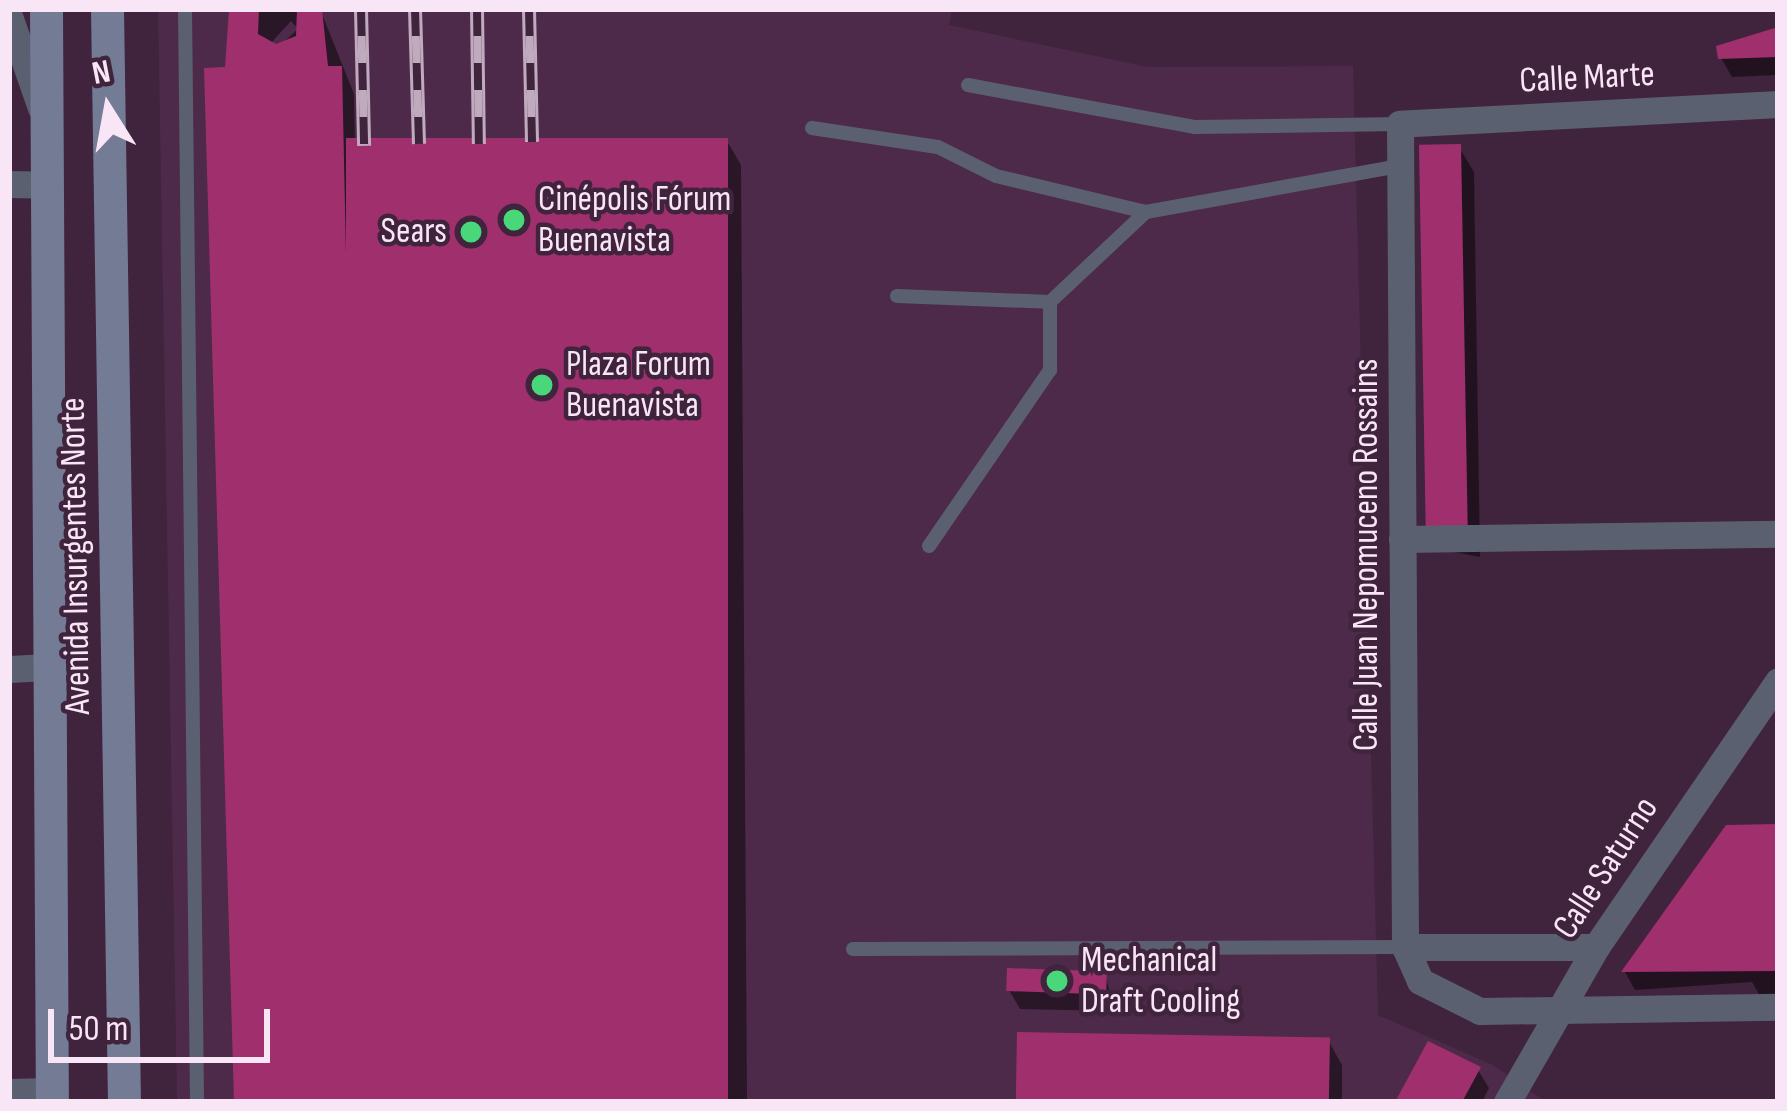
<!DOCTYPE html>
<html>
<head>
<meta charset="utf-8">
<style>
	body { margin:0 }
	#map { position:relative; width:1787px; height:1111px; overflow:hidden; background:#40233c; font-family:"Sofia Sans Condensed",sans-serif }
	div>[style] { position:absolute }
	.built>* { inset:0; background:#4d2a49 }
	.shadow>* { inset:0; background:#0007 }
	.building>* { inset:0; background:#a0306d; transform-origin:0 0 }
	.service>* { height:14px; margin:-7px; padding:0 7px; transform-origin:7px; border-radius:7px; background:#5b6070 }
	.minor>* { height:27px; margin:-13.5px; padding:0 13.5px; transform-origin:13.5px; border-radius:13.5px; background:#5b6070 }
	.secondary>* { height:33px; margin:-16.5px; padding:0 16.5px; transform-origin:16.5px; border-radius:16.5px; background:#737b95 }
	.rail>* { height:14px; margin-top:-7px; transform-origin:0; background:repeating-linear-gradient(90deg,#40233c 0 27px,#c0aabd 0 54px); box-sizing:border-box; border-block:3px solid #c0aabd }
	.dots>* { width:33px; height:33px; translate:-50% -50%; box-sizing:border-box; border:6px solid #40233c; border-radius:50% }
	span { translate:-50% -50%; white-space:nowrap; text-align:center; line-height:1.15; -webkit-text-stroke:9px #40233c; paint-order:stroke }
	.street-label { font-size:36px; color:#f8e5f5 }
	.poi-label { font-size:36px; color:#f8e5f5 }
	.left { translate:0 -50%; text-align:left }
	.right { translate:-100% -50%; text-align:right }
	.frame { position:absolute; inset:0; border:12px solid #f8e5f5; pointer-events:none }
	.north { position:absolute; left:48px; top:48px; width:120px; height:120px; -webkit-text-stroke:9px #40233c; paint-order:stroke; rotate:349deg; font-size:33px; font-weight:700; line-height:48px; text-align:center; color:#f8e5f5 }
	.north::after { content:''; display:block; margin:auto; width:42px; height:54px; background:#f8e5f5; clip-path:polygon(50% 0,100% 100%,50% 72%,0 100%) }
	.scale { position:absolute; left:48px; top:1009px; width:222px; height:54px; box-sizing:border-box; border:6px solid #f8e5f5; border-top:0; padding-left:15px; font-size:36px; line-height:42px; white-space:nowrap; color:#f8e5f5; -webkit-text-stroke:9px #40233c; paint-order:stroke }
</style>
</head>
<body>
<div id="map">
	<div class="built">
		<div style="clip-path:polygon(158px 9px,952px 9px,949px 25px,1148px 67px,1353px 66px,1378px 1015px,1493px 1065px,1546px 1102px,177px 1102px)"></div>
	</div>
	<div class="shadow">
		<div style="clip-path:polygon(evenodd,232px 9px,320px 9px,354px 94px,355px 150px,727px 141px,741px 165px,747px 1102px,237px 1102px,232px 9px,291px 21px,298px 29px,276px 49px,271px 43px,291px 21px)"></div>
		<div style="clip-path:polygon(1778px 30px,1778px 75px,1732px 77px,1721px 58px)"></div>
		<div style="clip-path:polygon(1459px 147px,1474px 172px,1480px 557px,1443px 550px)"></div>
		<div style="clip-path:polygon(1778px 827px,1778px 995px,1760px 996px,1752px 982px,1635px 990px,1625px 972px,1701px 864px)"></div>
		<div style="clip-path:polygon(1105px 974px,1115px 1011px,1020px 1009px,1009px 990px)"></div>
		<div style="clip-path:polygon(1328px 1040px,1342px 1065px,1342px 1102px,1019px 1102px)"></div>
		<div style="clip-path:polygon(1478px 1070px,1489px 1088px,1482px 1102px,1398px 1102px)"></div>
	</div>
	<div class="building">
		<div style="clip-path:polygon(229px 9px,259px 9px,258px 34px,276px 44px,296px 36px,297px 9px,322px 9px,328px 66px,342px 66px,364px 1102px,234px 1102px,204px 68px,225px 67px)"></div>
		<div style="clip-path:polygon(1778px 27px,1778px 57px,1718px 59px,1716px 46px)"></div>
		<div style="left:728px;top:138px;width:964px;height:382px;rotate:90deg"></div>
		<div style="left:1461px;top:144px;width:390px;height:42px;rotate:89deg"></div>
		<div style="clip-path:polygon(1778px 824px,1778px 971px,1621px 972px,1726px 825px)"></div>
		<div style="left:1007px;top:968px;width:100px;height:23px;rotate:2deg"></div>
		<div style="left:1017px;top:1032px;width:313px;height:70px;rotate:1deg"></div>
		<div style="clip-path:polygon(1428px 1041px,1481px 1067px,1462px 1102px,1395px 1102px)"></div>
	</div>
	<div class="service">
		<div style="left:185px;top:9px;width:1093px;rotate:89.37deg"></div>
		<div style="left:968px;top:85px;width:230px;rotate:10.5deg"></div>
		<div style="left:1194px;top:127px;width:206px;rotate:-0.8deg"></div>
		<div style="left:812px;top:128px;width:127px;rotate:8.6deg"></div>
		<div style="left:938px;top:147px;width:65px;rotate:26.6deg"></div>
		<div style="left:996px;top:176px;width:154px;rotate:13.5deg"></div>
		<div style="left:1146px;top:212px;width:258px;rotate:-10.3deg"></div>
		<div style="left:897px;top:296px;width:153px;rotate:2.2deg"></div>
		<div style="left:929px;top:546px;width:214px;rotate:-55.5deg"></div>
		<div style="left:1050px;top:370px;width:68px;rotate:-90deg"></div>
		<div style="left:1050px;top:302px;width:132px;rotate:-43.2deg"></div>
		<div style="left:853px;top:949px;width:552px;rotate:-0.21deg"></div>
	</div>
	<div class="minor">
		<div style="left:9px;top:16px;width:97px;rotate:70.8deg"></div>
		<div style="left:1778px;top:104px;width:379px;rotate:177deg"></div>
		<div style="left:1400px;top:124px;width:823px;rotate:89.65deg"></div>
		<div style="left:1405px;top:947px;width:37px;rotate:66deg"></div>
		<div style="left:1420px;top:981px;width:67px;rotate:26.6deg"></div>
		<div style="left:1480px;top:1011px;width:298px;rotate:-0.8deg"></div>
		<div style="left:9px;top:184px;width:39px;rotate:1deg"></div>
		<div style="left:1402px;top:539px;width:376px;rotate:-0.8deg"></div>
		<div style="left:9px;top:669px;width:34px;rotate:-3deg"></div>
		<div style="left:1405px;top:947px;width:191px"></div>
		<div style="left:9px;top:1092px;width:42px;rotate:-1.4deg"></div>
		<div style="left:1507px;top:1102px;width:179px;rotate:-60.1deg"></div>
		<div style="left:1596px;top:947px;width:322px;rotate:-55.6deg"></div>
	</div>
	<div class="secondary">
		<div style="left:46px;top:9px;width:1093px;rotate:89.69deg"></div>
		<div style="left:107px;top:9px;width:1093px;rotate:89.11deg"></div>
	</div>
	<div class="rail">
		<div style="left:361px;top:9px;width:137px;rotate:88.7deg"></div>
		<div style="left:415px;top:9px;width:135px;rotate:88.3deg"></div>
		<div style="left:477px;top:9px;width:135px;rotate:89.2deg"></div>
		<div style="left:529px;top:9px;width:133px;rotate:88.7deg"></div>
	</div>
	<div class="dots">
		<div style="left:514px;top:220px;background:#48d779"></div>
		<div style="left:471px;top:232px;background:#48d779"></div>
		<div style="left:542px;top:385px;background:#48d779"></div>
		<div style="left:1057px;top:981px;background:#48d779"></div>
	</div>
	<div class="street-label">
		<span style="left:1587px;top:78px;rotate:-3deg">Calle Marte</span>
		<span style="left:1367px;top:555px;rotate:-90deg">Calle Juan Nepomuceno Rossains</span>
		<span style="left:76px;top:556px;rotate:-91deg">Avenida Insurgentes Norte</span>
		<span style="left:1606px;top:868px;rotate:-57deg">Calle Saturno</span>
	</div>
	<div class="poi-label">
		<span class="left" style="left:538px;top:220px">Cinépolis Fórum<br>Buenavista</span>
		<span class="right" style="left:447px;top:232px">Sears</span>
		<span class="left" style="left:566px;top:385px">Plaza Forum<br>Buenavista</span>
		<span class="left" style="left:1081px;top:981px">Mechanical<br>Draft Cooling</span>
	</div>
	<div class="frame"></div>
	<div class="north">N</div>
	<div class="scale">50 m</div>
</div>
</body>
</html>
